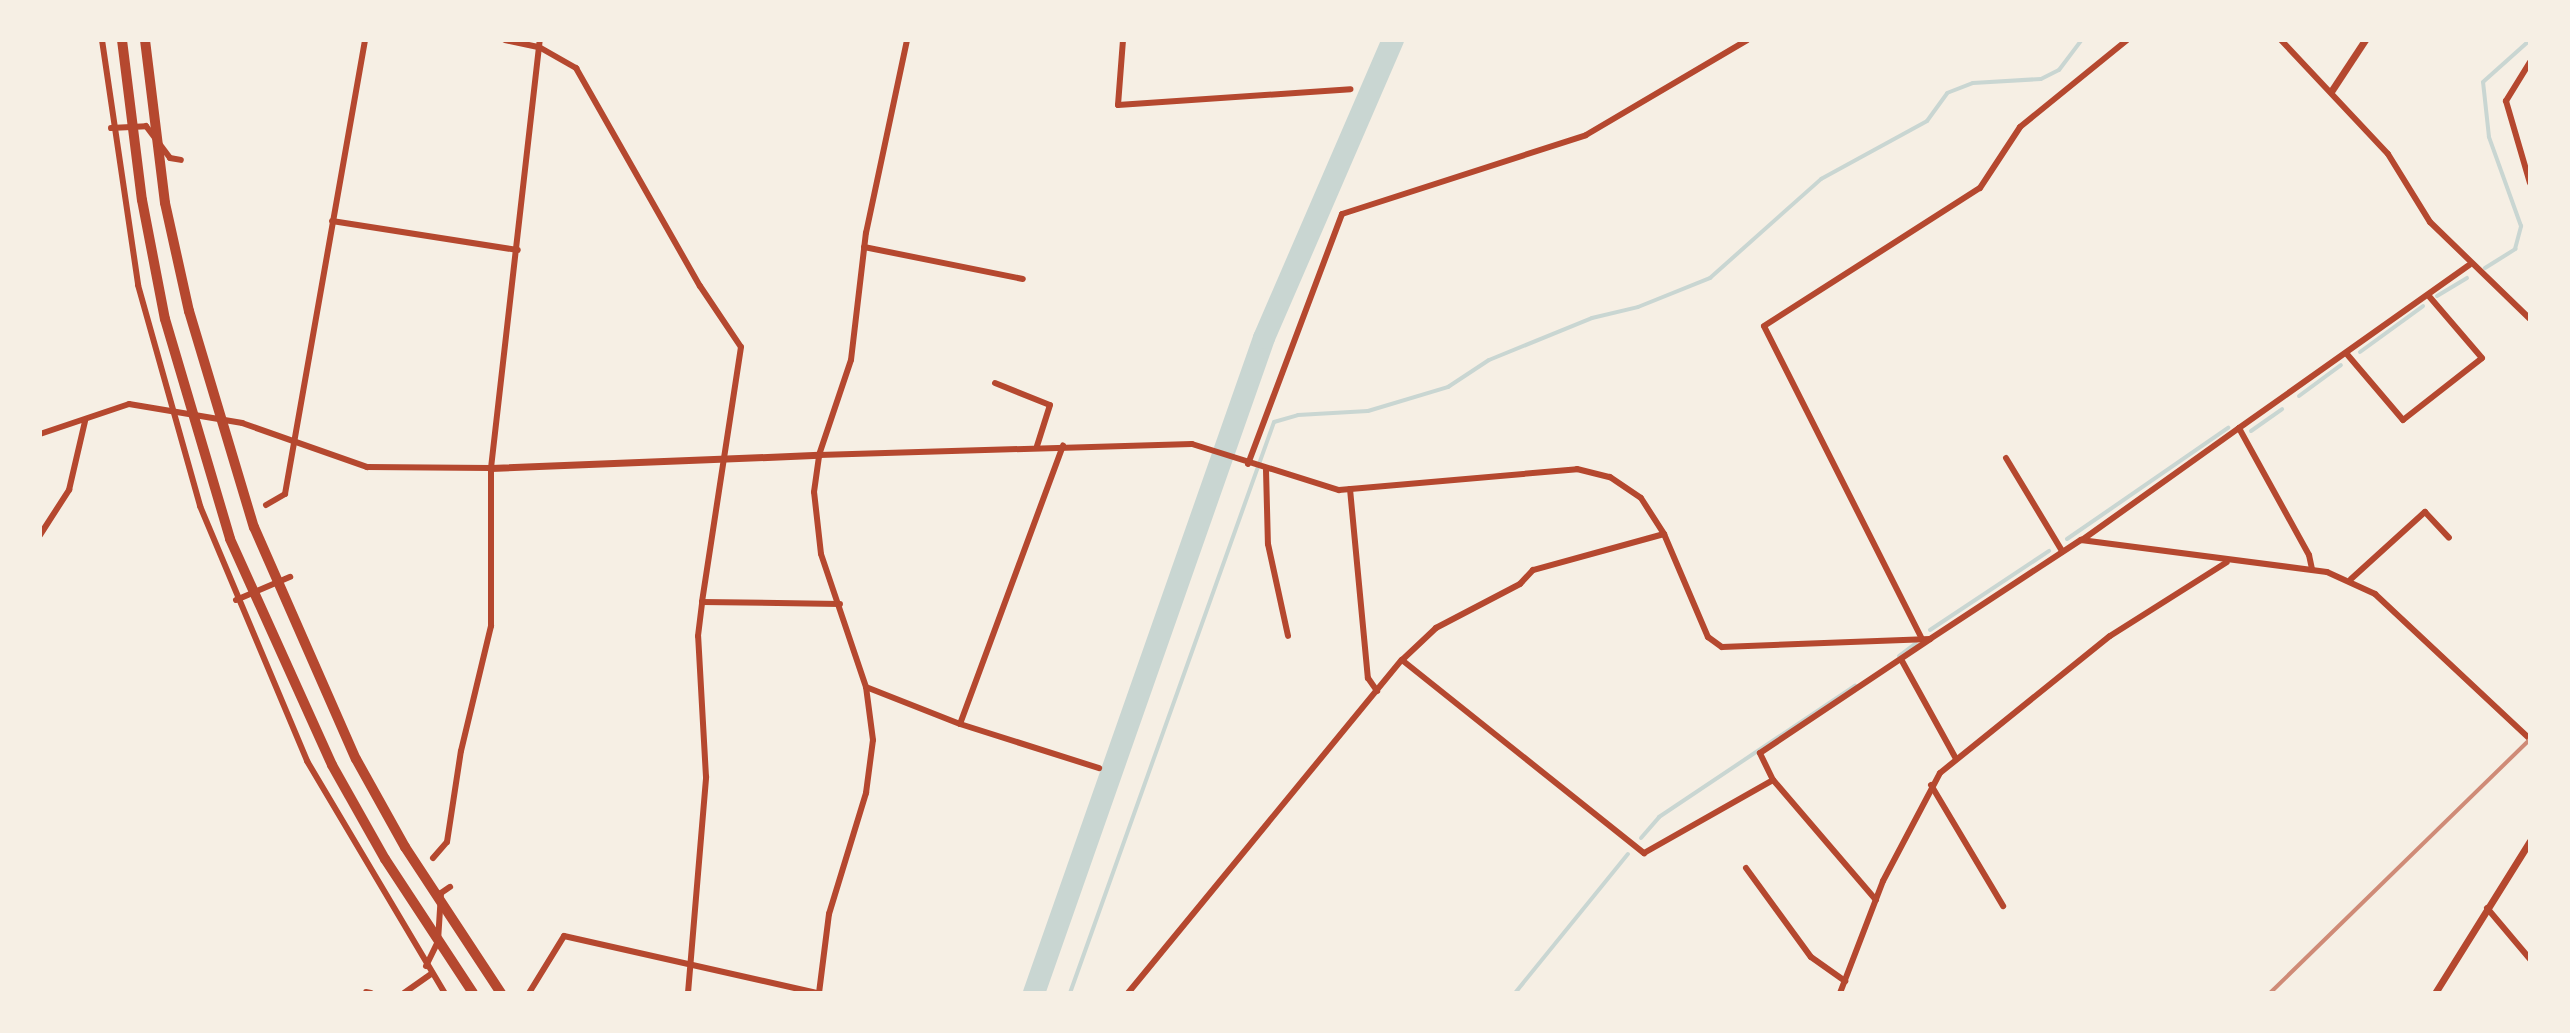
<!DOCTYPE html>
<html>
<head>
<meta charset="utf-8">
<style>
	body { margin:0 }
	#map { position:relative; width:2570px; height:1033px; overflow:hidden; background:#f6efe4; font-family:Bitter,serif }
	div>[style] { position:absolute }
	.stream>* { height:4px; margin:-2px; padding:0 2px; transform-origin:2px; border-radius:2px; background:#c9d6d2 }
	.river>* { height:22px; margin:-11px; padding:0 11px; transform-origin:11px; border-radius:11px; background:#c9d6d2 }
	.minor>* { height:6px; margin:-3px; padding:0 3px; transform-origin:3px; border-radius:3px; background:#b5482f }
	.tertiary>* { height:7px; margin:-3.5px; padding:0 3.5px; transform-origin:3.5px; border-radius:3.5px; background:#b5482f }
	.motorway>* { height:10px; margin:-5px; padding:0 5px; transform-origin:5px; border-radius:5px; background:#b5482f }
	.rail>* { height:4px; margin:-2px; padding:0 2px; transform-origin:2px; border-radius:2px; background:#cf8b77 }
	span { translate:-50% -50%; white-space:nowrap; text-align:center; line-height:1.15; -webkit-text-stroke:8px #f6efe4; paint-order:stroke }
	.frame { position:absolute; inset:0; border:42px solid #f6efe4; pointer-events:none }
</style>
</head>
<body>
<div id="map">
	<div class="stream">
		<div style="left:2485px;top:268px;width:36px;rotate:-32deg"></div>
		<div style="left:2515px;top:249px;width:24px;rotate:-75deg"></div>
		<div style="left:2521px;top:226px;width:95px;rotate:-109.8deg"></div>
		<div style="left:2489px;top:137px;width:55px;rotate:-96.2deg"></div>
		<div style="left:2483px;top:82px;width:63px;rotate:-41.8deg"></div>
		<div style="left:2437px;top:296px;width:35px;rotate:-31deg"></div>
		<div style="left:2360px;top:352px;width:78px;rotate:-36.1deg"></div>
		<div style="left:2299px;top:396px;width:52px;rotate:-36.4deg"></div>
		<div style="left:2251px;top:431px;width:38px;rotate:-35deg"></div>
		<div style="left:2067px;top:539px;width:196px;rotate:-34.6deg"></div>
		<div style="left:1930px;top:630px;width:143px;rotate:-33.6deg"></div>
		<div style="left:1899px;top:656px;width:21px;rotate:-37deg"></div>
		<div style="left:1641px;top:838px;width:28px;rotate:-49deg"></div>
		<div style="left:1659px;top:817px;width:236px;rotate:-33.8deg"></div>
		<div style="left:1070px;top:993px;width:606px;rotate:-70.34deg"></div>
		<div style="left:1274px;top:422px;width:25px;rotate:-16deg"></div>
		<div style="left:1298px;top:415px;width:70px;rotate:-3.3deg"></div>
		<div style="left:1368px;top:411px;width:84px;rotate:-16.7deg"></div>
		<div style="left:1448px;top:387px;width:49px;rotate:-33.4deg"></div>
		<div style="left:1489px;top:360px;width:111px;rotate:-22.2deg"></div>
		<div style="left:1592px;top:318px;width:47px;rotate:-13.4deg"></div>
		<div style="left:1638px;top:307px;width:78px;rotate:-21.9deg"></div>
		<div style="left:1710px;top:278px;width:149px;rotate:-41.7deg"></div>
		<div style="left:1821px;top:179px;width:121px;rotate:-28.7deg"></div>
		<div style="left:1927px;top:121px;width:34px;rotate:-54deg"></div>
		<div style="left:1947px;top:93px;width:28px;rotate:-21deg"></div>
		<div style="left:1973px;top:83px;width:68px;rotate:-3.4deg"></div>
		<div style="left:2041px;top:79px;width:20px;rotate:-27deg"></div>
		<div style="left:2059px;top:70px;width:38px;rotate:-53deg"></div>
		<div style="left:1515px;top:993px;width:179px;rotate:-50.9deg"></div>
	</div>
	<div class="river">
		<div style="left:1034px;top:993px;width:694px;rotate:-70.65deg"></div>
		<div style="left:1264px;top:338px;width:325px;rotate:-66.6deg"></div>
	</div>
	<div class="minor">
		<div style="left:102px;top:40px;width:248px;rotate:81.6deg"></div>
		<div style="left:138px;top:285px;width:230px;rotate:74.3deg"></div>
		<div style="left:200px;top:506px;width:277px;rotate:67.2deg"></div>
		<div style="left:307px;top:761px;width:270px;rotate:59.3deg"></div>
		<div style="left:505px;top:40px;width:35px;rotate:12deg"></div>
		<div style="left:539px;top:47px;width:43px;rotate:29.6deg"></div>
		<div style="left:576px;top:68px;width:251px;rotate:60.4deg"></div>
		<div style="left:700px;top:286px;width:73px;rotate:56.1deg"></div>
		<div style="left:741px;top:347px;width:258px;rotate:98.7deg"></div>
		<div style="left:702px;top:602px;width:138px;rotate:0.8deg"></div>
		<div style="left:1123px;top:40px;width:65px;rotate:94.4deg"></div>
		<div style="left:1118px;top:105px;width:233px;rotate:-3.9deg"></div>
		<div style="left:2281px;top:40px;width:156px;rotate:46.8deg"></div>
		<div style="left:2388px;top:154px;width:80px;rotate:58.3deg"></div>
		<div style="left:2430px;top:222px;width:139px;rotate:44.1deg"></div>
		<div style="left:2530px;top:62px;width:46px;rotate:121.6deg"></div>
		<div style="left:2506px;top:101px;width:85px;rotate:73.7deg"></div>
		<div style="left:111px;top:128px;width:35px;rotate:-3deg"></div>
		<div style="left:146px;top:126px;width:40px;rotate:53deg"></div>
		<div style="left:170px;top:158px;width:11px;rotate:10deg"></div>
		<div style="left:332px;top:221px;width:188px;rotate:8.9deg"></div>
		<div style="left:864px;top:247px;width:162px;rotate:11.4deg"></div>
		<div style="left:2346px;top:353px;width:88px;rotate:49.6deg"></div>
		<div style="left:2403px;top:420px;width:100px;rotate:-38.1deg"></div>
		<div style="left:2482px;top:358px;width:83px;rotate:-130.6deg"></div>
		<div style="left:995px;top:383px;width:59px;rotate:21.8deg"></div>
		<div style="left:1050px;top:405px;width:43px;rotate:107.6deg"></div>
		<div style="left:40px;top:434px;width:94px;rotate:-18.6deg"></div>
		<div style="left:129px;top:404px;width:115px;rotate:9.5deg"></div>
		<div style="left:242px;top:423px;width:133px;rotate:19.4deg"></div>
		<div style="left:367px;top:467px;width:124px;rotate:0.5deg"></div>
		<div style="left:819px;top:455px;width:373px;rotate:-1.7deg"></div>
		<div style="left:1192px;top:444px;width:154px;rotate:17.4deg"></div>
		<div style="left:1339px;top:490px;width:239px;rotate:-5deg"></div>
		<div style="left:1577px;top:469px;width:34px;rotate:14deg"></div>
		<div style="left:1610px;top:477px;width:37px;rotate:34deg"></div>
		<div style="left:1641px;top:498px;width:43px;rotate:57.4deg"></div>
		<div style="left:1664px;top:534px;width:112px;rotate:66.9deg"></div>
		<div style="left:1708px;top:637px;width:17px;rotate:36deg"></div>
		<div style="left:1722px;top:647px;width:208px;rotate:-2.2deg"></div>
		<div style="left:1930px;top:639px;width:181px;rotate:-33.3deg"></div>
		<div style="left:2081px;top:540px;width:248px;rotate:7.4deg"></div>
		<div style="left:2327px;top:572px;width:53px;rotate:24.6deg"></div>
		<div style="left:2375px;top:594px;width:212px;rotate:43.1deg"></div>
		<div style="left:2006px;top:458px;width:109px;rotate:58.9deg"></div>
		<div style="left:1248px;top:464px;width:267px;rotate:-69.4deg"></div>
		<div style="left:1342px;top:214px;width:256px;rotate:-17.9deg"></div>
		<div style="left:1586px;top:135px;width:187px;rotate:-30.5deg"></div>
		<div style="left:1266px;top:470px;width:74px;rotate:88.5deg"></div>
		<div style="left:1268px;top:544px;width:94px;rotate:77.7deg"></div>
		<div style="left:1350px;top:489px;width:190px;rotate:84.6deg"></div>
		<div style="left:1368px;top:678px;width:16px;rotate:55deg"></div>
		<div style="left:266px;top:505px;width:22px;rotate:-30deg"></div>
		<div style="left:285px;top:494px;width:461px;rotate:-80deg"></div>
		<div style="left:1664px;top:534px;width:136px;rotate:164.6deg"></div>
		<div style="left:1533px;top:570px;width:19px;rotate:133deg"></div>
		<div style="left:1520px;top:584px;width:95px;rotate:152.4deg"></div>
		<div style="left:1436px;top:628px;width:47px;rotate:136.7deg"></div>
		<div style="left:1402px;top:660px;width:310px;rotate:38.6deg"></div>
		<div style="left:1644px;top:853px;width:148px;rotate:-29.5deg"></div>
		<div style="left:40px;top:535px;width:54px;rotate:-57.2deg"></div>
		<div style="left:69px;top:490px;width:71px;rotate:-76.9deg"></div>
		<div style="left:2082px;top:540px;width:193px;rotate:-35.5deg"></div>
		<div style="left:2312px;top:569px;width:14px;rotate:-102deg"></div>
		<div style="left:2309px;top:555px;width:145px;rotate:-118.9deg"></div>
		<div style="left:2239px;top:428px;width:282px;rotate:-35.3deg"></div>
		<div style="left:2351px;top:579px;width:100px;rotate:-42.2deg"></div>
		<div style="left:2425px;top:512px;width:35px;rotate:47deg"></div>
		<div style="left:236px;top:600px;width:59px;rotate:-23.1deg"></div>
		<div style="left:1921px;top:637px;width:348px;rotate:-116.8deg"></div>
		<div style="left:1764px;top:326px;width:256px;rotate:-32.6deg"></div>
		<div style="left:1980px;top:188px;width:73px;rotate:-56.7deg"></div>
		<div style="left:2020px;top:127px;width:138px;rotate:-39.1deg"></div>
		<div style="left:1902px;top:661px;width:110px;rotate:61.1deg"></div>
		<div style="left:866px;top:687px;width:101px;rotate:21.5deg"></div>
		<div style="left:960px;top:724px;width:146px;rotate:17.6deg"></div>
		<div style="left:960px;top:724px;width:297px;rotate:-69.7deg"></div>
		<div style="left:1931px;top:785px;width:141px;rotate:59.2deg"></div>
		<div style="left:433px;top:858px;width:21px;rotate:-49deg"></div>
		<div style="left:447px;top:842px;width:92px;rotate:-81.3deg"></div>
		<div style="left:461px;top:751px;width:129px;rotate:-76.5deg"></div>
		<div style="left:491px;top:626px;width:158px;rotate:-90deg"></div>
		<div style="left:491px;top:468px;width:431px;rotate:-83.5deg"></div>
		<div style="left:1746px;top:868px;width:110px;rotate:53.9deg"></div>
		<div style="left:1811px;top:957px;width:42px;rotate:35.2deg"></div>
		<div style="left:1876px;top:900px;width:158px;rotate:-130.6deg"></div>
		<div style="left:1773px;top:780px;width:30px;rotate:-116deg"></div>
		<div style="left:1760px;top:753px;width:205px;rotate:-33.8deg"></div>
		<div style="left:2487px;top:908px;width:67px;rotate:49.9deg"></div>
		<div style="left:426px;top:966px;width:28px;rotate:-64deg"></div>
		<div style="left:438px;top:941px;width:48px;rotate:-86.4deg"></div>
		<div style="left:441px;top:893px;width:11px;rotate:-34deg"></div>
		<div style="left:366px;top:992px;width:5px;rotate:11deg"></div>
		<div style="left:404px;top:993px;width:33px;rotate:-35deg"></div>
		<div style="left:529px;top:993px;width:67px;rotate:-58.4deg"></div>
		<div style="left:564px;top:936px;width:258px;rotate:12.7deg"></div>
		<div style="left:688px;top:993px;width:217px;rotate:-85.2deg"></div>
		<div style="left:706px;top:777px;width:141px;rotate:-93.2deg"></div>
		<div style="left:698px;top:636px;width:34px;rotate:-83deg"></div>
		<div style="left:819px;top:993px;width:80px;rotate:-82.8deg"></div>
		<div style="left:829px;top:914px;width:127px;rotate:-73deg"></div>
		<div style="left:866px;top:793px;width:53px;rotate:-82.5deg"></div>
		<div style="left:873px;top:740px;width:53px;rotate:-97.5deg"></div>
		<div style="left:866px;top:687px;width:140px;rotate:-108.7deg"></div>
		<div style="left:821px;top:554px;width:62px;rotate:-96.4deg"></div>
		<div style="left:814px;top:492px;width:37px;rotate:-82deg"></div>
		<div style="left:819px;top:455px;width:100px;rotate:-71.4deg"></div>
		<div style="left:851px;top:360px;width:128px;rotate:-83.3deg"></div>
		<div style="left:866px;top:233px;width:197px;rotate:-78deg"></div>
		<div style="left:1128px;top:993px;width:431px;rotate:-50.6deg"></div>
		<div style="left:1840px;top:993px;width:120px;rotate:-69deg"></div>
		<div style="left:1883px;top:881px;width:122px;rotate:-62.2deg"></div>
		<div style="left:1940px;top:773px;width:218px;rotate:-38.9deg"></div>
		<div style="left:2110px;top:636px;width:138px;rotate:-32.3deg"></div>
	</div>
	<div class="tertiary">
		<div style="left:2332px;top:90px;width:60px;rotate:-56.6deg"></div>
		<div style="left:491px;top:468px;width:328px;rotate:-2.3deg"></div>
		<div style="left:2435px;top:993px;width:179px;rotate:-58deg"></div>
	</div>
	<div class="motorway">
		<div style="left:122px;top:40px;width:161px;rotate:82.9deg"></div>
		<div style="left:142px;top:200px;width:121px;rotate:79.1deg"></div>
		<div style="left:165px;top:319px;width:229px;rotate:73.5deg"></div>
		<div style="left:230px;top:539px;width:248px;rotate:65.7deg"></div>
		<div style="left:332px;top:765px;width:108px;rotate:60.6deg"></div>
		<div style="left:385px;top:859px;width:160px;rotate:56.7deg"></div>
		<div style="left:145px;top:40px;width:164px;rotate:83deg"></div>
		<div style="left:165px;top:203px;width:111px;rotate:77.5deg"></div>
		<div style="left:189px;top:311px;width:226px;rotate:73.3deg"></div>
		<div style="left:254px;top:527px;width:253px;rotate:66.3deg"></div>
		<div style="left:356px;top:759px;width:101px;rotate:60.9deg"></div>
		<div style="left:405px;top:847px;width:175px;rotate:56.7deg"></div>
	</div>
	<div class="rail">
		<div style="left:2270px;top:993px;width:363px;rotate:-44.3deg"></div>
	</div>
	<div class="frame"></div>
</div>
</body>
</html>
